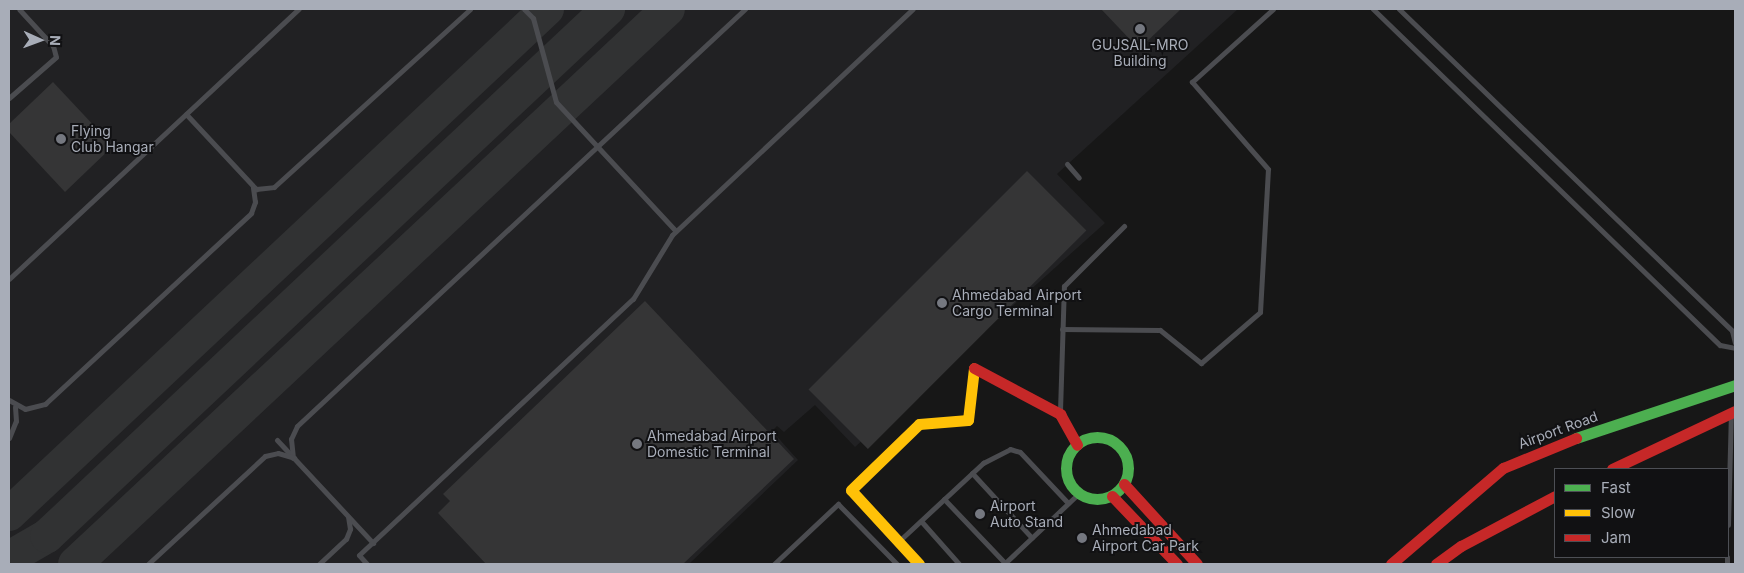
<!DOCTYPE html>
<html>
<head>
<meta charset="utf-8">
<style>
	body { margin:0 }
	#map { position:relative; width:1744px; height:573px; overflow:hidden; background:#171717; font-family:Inter,sans-serif }
	div>[style] { position:absolute }
	.built>* { inset:0; background:#212123 }
	.taxiway>* { height:34px; margin:-17px; padding:0 17px; transform-origin:17px; border-radius:17px; background:#313233 }
	.building>* { inset:0; background:#353536; transform-origin:0 0 }
	.lane>* { height:5px; margin:-2.5px; padding:0 2.5px; transform-origin:2.5px; border-radius:2.5px; background:#4b4c50 }
	.fast>* { height:11px; margin:-5.5px; padding:0 5.5px; transform-origin:5.5px; border-radius:5.5px; background:#4caf50 }
	.fast>.ring { margin:-5.5px; padding:0; box-sizing:content-box; background:none; border:11px solid #4caf50; border-radius:50% }
	.slow>* { height:11px; margin:-5.5px; padding:0 5.5px; transform-origin:5.5px; border-radius:5.5px; background:#ffc107 }
	.jam>* { height:11px; margin:-5.5px; padding:0 5.5px; transform-origin:5.5px; border-radius:5.5px; background:#c62828 }
	.dots>* { width:14px; height:14px; translate:-50% -50%; box-sizing:border-box; border:2px solid #111113; border-radius:50% }
	span { translate:-50% -50%; white-space:nowrap; text-align:center; line-height:1.15; -webkit-text-stroke:4px #111113; paint-order:stroke }
	.poi-label { font-size:14px; color:#a8adb8 }
	.left { translate:0 -50%; text-align:left }
	.street-label { font-size:14px; color:#a8adb8 }
	.frame { position:absolute; inset:0; border:10px solid #a8adb8; pointer-events:none }
	.legend { position:absolute; left:1554px; top:468px; width:175px; height:90px; box-sizing:border-box; background:#111113; border:1px solid #4d4f55; margin:0; padding:6px 9px; list-style:none; font-size:15px; color:#a8adb8 }
	.legend li { display:flex; align-items:center; gap:10px; height:25px }
	.legend b { width:25px; border:1px solid #4d4f55 }
	.north { position:absolute; left:15px; top:15px; width:50px; height:50px; -webkit-text-stroke:4px #111113; paint-order:stroke; rotate:92deg; font-size:14px; font-weight:700; line-height:20px; text-align:center; color:#a8adb8 }
	.north::after { content:''; display:block; margin:auto; width:18px; height:22px; background:#a8adb8; clip-path:polygon(50% 0,100% 100%,50% 72%,0 100%) }
</style>
</head>
<body>
<div id="map">
	<div class="built">
		<div style="clip-path:polygon(9px 9px,1238px 9px,1057px 174px,1105px 223px,855px 447px,815px 405px,784px 432px,777px 426px,772px 431px,798px 460px,689px 564px,9px 564px)"></div>
	</div>
	<div class="taxiway">
		<div style="left:9px;top:514px;width:738px;rotate:-43.19deg"></div>
		<div style="left:9px;top:558px;width:44px;rotate:-30.1deg"></div>
		<div style="left:47px;top:536px;width:770px;rotate:-43.21deg"></div>
		<div style="left:75px;top:564px;width:812px;rotate:-43.1deg"></div>
	</div>
	<div class="building">
		<div style="clip-path:polygon(1101px 9px,1181px 9px,1139px 49px)"></div>
		<div style="clip-path:polygon(53px 82px,113px 146px,65px 192px,9px 132px,9px 124px)"></div>
		<div style="left:1027px;top:171px;width:84px;height:309px;rotate:45deg"></div>
		<div style="clip-path:polygon(645px 301px,794px 459px,683px 564px,486px 564px,438px 513px,450px 501px,443px 494px)"></div>
	</div>
	<div class="lane">
		<div style="left:524px;top:9px;width:13px;rotate:45deg"></div>
		<div style="left:533px;top:18px;width:87px;rotate:74.7deg"></div>
		<div style="left:556px;top:102px;width:176px;rotate:47.1deg"></div>
		<div style="left:1373px;top:9px;width:483px;rotate:44.1deg"></div>
		<div style="left:1720px;top:345px;width:15px;rotate:11deg"></div>
		<div style="left:1399px;top:9px;width:463px;rotate:44deg"></div>
		<div style="left:1732px;top:331px;width:12px;rotate:76deg"></div>
		<div style="left:9px;top:98px;width:62px;rotate:-41.1deg"></div>
		<div style="left:56px;top:57px;width:11px;rotate:-105deg"></div>
		<div style="left:53px;top:46px;width:50px;rotate:-132.6deg"></div>
		<div style="left:186px;top:114px;width:103px;rotate:47deg"></div>
		<div style="left:256px;top:189px;width:18px;rotate:-6deg"></div>
		<div style="left:274px;top:187px;width:265px;rotate:-42.2deg"></div>
		<div style="left:1067px;top:164px;width:18px;rotate:49deg"></div>
		<div style="left:9px;top:279px;width:396px;rotate:-43deg"></div>
		<div style="left:1062px;top:329px;width:98px;rotate:0.6deg"></div>
		<div style="left:1160px;top:330px;width:53px;rotate:38.8deg"></div>
		<div style="left:1201px;top:363px;width:78px;rotate:-40.8deg"></div>
		<div style="left:1260px;top:312px;width:143px;rotate:-86.8deg"></div>
		<div style="left:1268px;top:169px;width:116px;rotate:-131.1deg"></div>
		<div style="left:1192px;top:82px;width:109px;rotate:-42deg"></div>
		<div style="left:9px;top:400px;width:18px;rotate:29deg"></div>
		<div style="left:25px;top:409px;width:21px;rotate:-14deg"></div>
		<div style="left:45px;top:404px;width:281px;rotate:-42.8deg"></div>
		<div style="left:251px;top:213px;width:12px;rotate:-70deg"></div>
		<div style="left:255px;top:202px;width:15px;rotate:-98deg"></div>
		<div style="left:1060px;top:411px;width:125px;rotate:-88.2deg"></div>
		<div style="left:1064px;top:286px;width:85px;rotate:-45deg"></div>
		<div style="left:9px;top:438px;width:18px;rotate:-68deg"></div>
		<div style="left:16px;top:421px;width:14px;rotate:-94deg"></div>
		<div style="left:277px;top:440px;width:141px;rotate:47deg"></div>
		<div style="left:293px;top:458px;width:19px;rotate:-96deg"></div>
		<div style="left:291px;top:439px;width:14px;rotate:-65deg"></div>
		<div style="left:297px;top:426px;width:612px;rotate:-42.95deg"></div>
		<div style="left:972px;top:473px;width:88px;rotate:47.3deg"></div>
		<div style="left:944px;top:499px;width:88px;rotate:46.4deg"></div>
		<div style="left:921px;top:521px;width:57px;rotate:48.5deg"></div>
		<div style="left:1728px;top:525px;width:111px;rotate:-88.5deg"></div>
		<div style="left:899px;top:541px;width:115px;rotate:-42.9deg"></div>
		<div style="left:983px;top:463px;width:30px;rotate:-27deg"></div>
		<div style="left:1010px;top:449px;width:10px;rotate:17deg"></div>
		<div style="left:1020px;top:452px;width:70px;rotate:46.7deg"></div>
		<div style="left:148px;top:564px;width:159px;rotate:-42.7deg"></div>
		<div style="left:265px;top:456px;width:13px;rotate:-13deg"></div>
		<div style="left:278px;top:453px;width:17px;rotate:17deg"></div>
		<div style="left:319px;top:564px;width:37px;rotate:-43deg"></div>
		<div style="left:346px;top:539px;width:11px;rotate:-68deg"></div>
		<div style="left:350px;top:529px;width:12px;rotate:-99deg"></div>
		<div style="left:367px;top:564px;width:12px;rotate:-132deg"></div>
		<div style="left:359px;top:555px;width:375px;rotate:-43.1deg"></div>
		<div style="left:633px;top:299px;width:75px;rotate:-58.6deg"></div>
		<div style="left:672px;top:235px;width:330px;rotate:-43.2deg"></div>
		<div style="left:774px;top:564px;width:88px;rotate:-43.2deg"></div>
		<div style="left:838px;top:504px;width:84px;rotate:45.5deg"></div>
		<div style="left:1004px;top:564px;width:103px;rotate:-43.4deg"></div>
		<div style="left:1727px;top:564px;width:7px;rotate:-90deg"></div>
	</div>
	<div class="fast">
		<div class="ring" style="left:1066px;top:437px;width:51px;height:51px"></div>
		<div style="left:1576px;top:438px;width:168px;rotate:-18.4deg"></div>
	</div>
	<div class="slow">
		<div style="left:919px;top:564px;width:100px;rotate:-132.6deg"></div>
		<div style="left:851px;top:490px;width:95px;rotate:-44.1deg"></div>
		<div style="left:919px;top:424px;width:49px;rotate:-4.7deg"></div>
		<div style="left:968px;top:420px;width:52px;rotate:-83.4deg"></div>
	</div>
	<div class="jam">
		<div style="left:974px;top:368px;width:98px;rotate:28.1deg"></div>
		<div style="left:1060px;top:414px;width:35px;rotate:61deg"></div>
		<div style="left:1612px;top:469px;width:136px;rotate:-25.2deg"></div>
		<div style="left:1124px;top:484px;width:108px;rotate:47.6deg"></div>
		<div style="left:1112px;top:496px;width:94px;rotate:46.3deg"></div>
		<div style="left:1391px;top:564px;width:148px;rotate:-40.6deg"></div>
		<div style="left:1503px;top:468px;width:79px;rotate:-22.3deg"></div>
		<div style="left:1436px;top:564px;width:31px;rotate:-36deg"></div>
		<div style="left:1461px;top:546px;width:106px;rotate:-28deg"></div>
	</div>
	<div class="dots">
		<div style="left:1140px;top:29px;background:#757880"></div>
		<div style="left:61px;top:139px;background:#757880"></div>
		<div style="left:942px;top:303px;background:#757880"></div>
		<div style="left:637px;top:444px;background:#757880"></div>
		<div style="left:980px;top:514px;background:#757880"></div>
		<div style="left:1082px;top:538px;background:#757880"></div>
	</div>
	<div class="poi-label">
		<span style="left:1140px;top:53px">GUJSAIL-MRO<br>Building</span>
		<span class="left" style="left:71px;top:139px">Flying<br>Club Hangar</span>
		<span class="left" style="left:952px;top:303px">Ahmedabad Airport<br>Cargo Terminal</span>
		<span class="left" style="left:647px;top:444px">Ahmedabad Airport<br>Domestic Terminal</span>
		<span class="left" style="left:990px;top:514px">Airport<br>Auto Stand</span>
		<span class="left" style="left:1092px;top:538px">Ahmedabad<br>Airport Car Park</span>
	</div>
	<div class="street-label">
		<span style="left:1558px;top:430px;rotate:-20deg">Airport Road</span>
	</div>
	<div class="frame"></div>
	<ul class="legend">
	<li><b style="height:6px;background:#4caf50"></b>Fast</li>
	<li><b style="height:6px;background:#ffc107"></b>Slow</li>
	<li><b style="height:6px;background:#c62828"></b>Jam</li>
	</ul>
	<div class="north">N</div>
</div>
</body>
</html>
